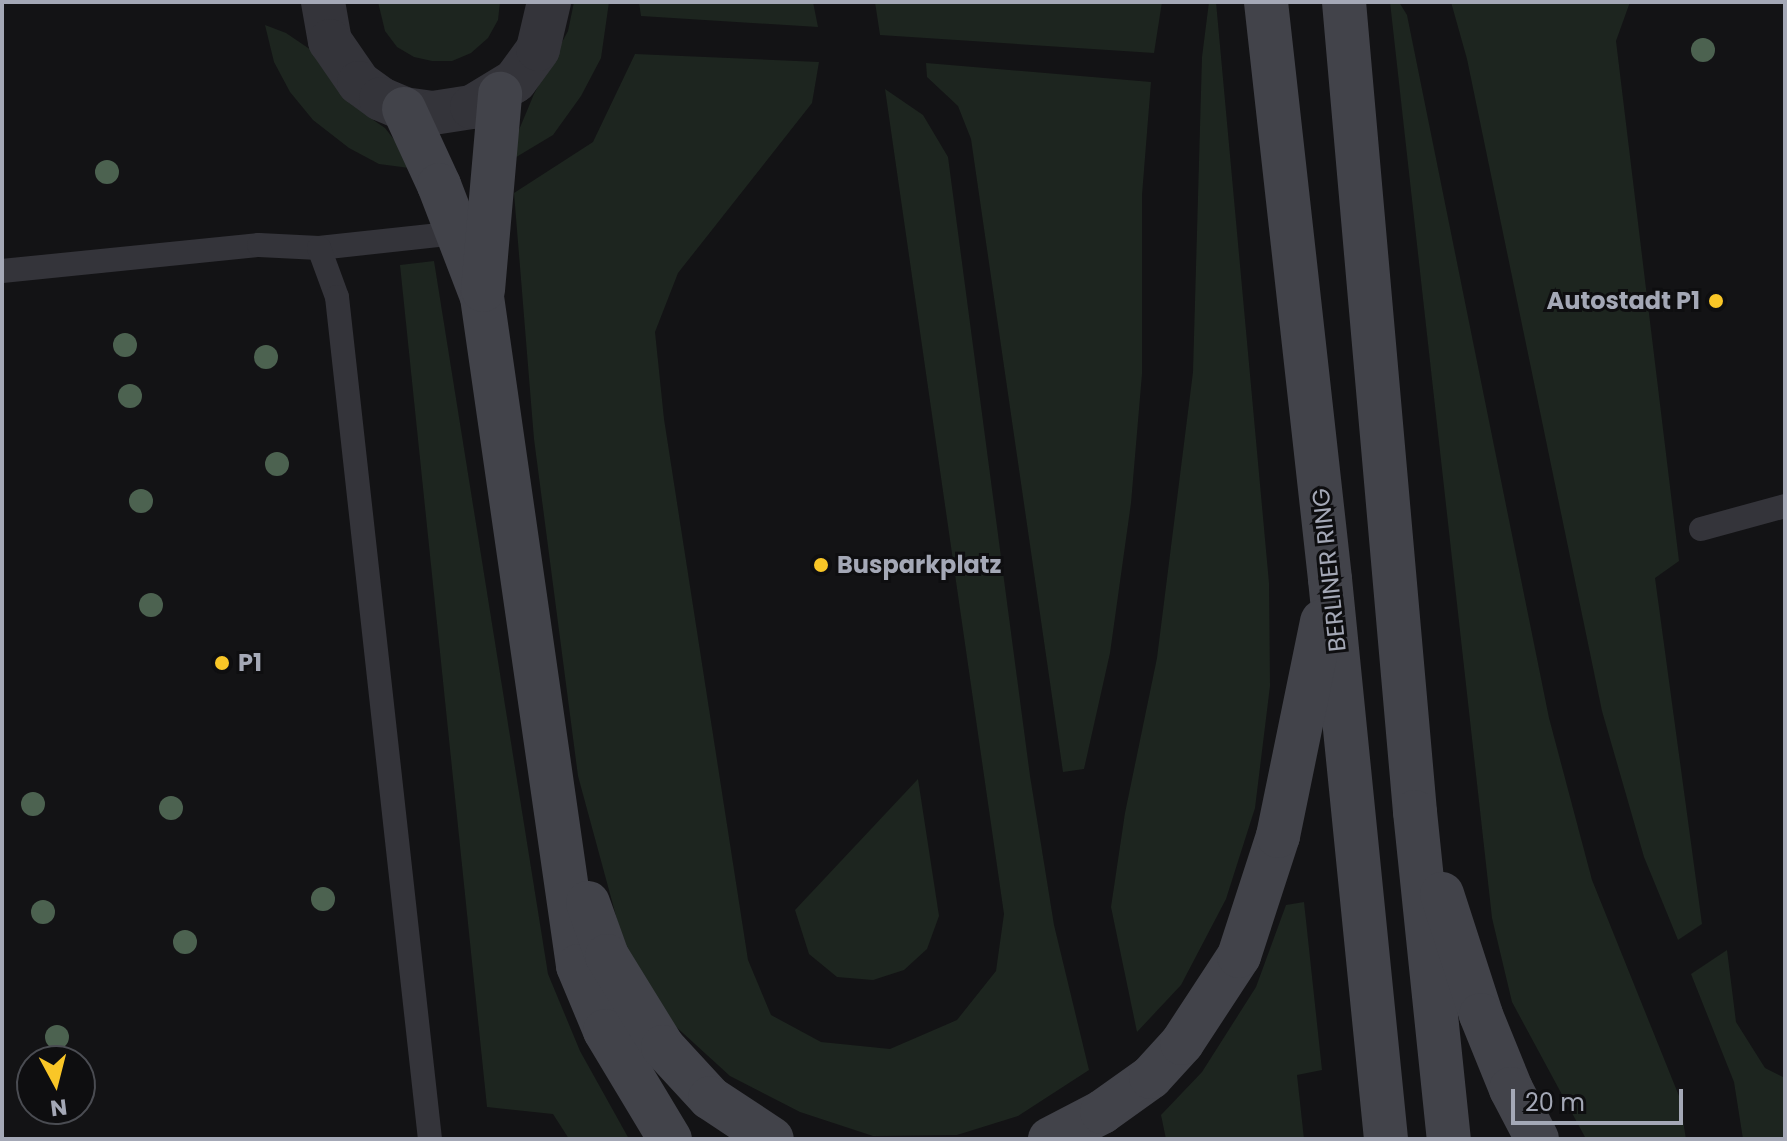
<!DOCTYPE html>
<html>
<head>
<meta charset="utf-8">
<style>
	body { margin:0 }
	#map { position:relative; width:1787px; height:1141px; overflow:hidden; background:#131315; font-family:Poppins,sans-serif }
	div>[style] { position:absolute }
	.green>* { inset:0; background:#1d251f }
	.service>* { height:24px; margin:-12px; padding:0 12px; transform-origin:12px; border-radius:12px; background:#34343a }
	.tertiary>* { height:44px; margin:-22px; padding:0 22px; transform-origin:22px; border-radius:22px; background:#34343a }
	.secondary>* { height:44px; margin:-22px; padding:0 22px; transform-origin:22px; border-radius:22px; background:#42434a }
	.trees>* { width:24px; height:24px; margin:-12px; border-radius:50%; background:#4c6250 }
	.dots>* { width:22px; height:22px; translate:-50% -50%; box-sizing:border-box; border:4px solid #0e0e10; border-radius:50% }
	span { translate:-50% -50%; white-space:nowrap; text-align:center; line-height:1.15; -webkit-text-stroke:6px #0e0e10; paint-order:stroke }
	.poi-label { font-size:24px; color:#a4a8b6; font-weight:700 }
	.right { translate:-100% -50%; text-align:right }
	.left { translate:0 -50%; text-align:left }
	.street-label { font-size:24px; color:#a4a8b6 }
	.frame { position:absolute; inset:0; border:4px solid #a4a8b6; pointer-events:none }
	.north { position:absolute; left:16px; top:1045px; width:80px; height:80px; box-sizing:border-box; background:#0e0e10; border:2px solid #4a4c52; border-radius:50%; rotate:173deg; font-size:22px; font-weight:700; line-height:32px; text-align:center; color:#a4a8b6 }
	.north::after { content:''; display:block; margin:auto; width:28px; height:36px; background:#f9c627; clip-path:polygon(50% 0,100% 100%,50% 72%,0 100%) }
	.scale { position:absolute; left:1511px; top:1089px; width:172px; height:36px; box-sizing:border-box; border:4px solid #a4a8b6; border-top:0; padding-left:10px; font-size:24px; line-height:28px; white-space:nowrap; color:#a4a8b6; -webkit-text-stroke:6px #0e0e10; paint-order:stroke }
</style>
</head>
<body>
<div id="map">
	<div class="green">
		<div style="clip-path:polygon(378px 2px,500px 2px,498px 20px,488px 38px,471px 53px,452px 61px,432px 61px,414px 57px,397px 47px,385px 31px)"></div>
		<div style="clip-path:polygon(574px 2px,609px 2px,601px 58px,581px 96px,553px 135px,513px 159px,516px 137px,534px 94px,568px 31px)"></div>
		<div style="clip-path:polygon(639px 2px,813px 2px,818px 27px,641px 16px)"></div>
		<div style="clip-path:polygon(875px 2px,1162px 2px,1154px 53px,880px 35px)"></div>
		<div style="clip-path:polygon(1209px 2px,1216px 2px,1269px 583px,1270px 686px,1255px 808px,1226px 899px,1181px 985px,1137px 1032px,1111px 907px,1125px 813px,1157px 658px,1193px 372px,1202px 57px)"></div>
		<div style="clip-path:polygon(1390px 2px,1399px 2px,1407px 15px,1549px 718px,1592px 880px,1679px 1096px,1686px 1139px,1586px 1139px,1512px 1002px,1492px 918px)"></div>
		<div style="clip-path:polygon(1451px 2px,1630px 2px,1616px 41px,1679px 561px,1655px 578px,1702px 924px,1678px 940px,1644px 857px,1602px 711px,1467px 59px)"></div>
		<div style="clip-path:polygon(265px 25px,286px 33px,314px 52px,366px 115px,385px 128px,417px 169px,379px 164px,349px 148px,313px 120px,290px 92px,274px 62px)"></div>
		<div style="clip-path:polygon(635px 54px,819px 62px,812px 103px,678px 273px,655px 332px,664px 419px,748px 960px,771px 1015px,821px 1042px,890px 1049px,957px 1020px,996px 971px,1004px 914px,885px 89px,923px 115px,948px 157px,1030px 776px,1054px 925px,1089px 1070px,1018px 1116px,957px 1135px,873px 1136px,800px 1112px,730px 1076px,661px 1013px,622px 938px,578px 776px,534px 439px,514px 193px,593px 142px)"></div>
		<div style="clip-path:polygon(926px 63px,1151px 82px,1142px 195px,1142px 374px,1131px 503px,1110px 653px,1084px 769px,1063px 772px,971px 139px,958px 106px,927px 77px)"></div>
		<div style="clip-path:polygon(434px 261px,548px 974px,580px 1051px,629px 1139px,569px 1139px,553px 1114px,487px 1107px,400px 265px)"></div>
		<div style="clip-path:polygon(918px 779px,939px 916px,927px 949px,904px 970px,873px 980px,837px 977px,809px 954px,795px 910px)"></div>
		<div style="clip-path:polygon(1304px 902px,1322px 1070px,1297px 1075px,1304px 1139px,1166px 1139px,1161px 1115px,1202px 1072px,1256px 987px,1286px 905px)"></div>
		<div style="clip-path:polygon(1727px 950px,1736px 1022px,1765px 1068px,1785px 1078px,1785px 1139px,1743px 1139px,1734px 1082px,1691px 974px)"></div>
	</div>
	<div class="service">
		<div style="left:319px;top:248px;width:140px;rotate:-6.2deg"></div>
		<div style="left:2px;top:271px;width:258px;rotate:-5.8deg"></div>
		<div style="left:259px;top:245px;width:60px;rotate:2.9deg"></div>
		<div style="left:319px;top:248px;width:52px;rotate:69.8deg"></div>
		<div style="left:337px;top:297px;width:847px;rotate:83.7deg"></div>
		<div style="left:1701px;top:529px;width:87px;rotate:-15.3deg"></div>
	</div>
	<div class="tertiary">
		<div style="left:323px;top:2px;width:40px;rotate:80deg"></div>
		<div style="left:330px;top:41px;width:51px;rotate:55.4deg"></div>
		<div style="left:359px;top:83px;width:27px;rotate:36deg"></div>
		<div style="left:381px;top:99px;width:25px;rotate:23deg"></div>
		<div style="left:404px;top:109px;width:29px;rotate:8deg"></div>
		<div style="left:433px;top:113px;width:39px;rotate:-9deg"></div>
		<div style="left:472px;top:107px;width:50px;rotate:-31.2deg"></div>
		<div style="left:515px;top:81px;width:39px;rotate:-54deg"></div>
		<div style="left:538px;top:49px;width:48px;rotate:-76.8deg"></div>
	</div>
	<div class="secondary">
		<div style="left:1266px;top:2px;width:581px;rotate:83.67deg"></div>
		<div style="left:1330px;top:579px;width:563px;rotate:84.29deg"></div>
		<div style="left:1344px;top:2px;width:813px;rotate:84.99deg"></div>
		<div style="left:1415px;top:812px;width:329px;rotate:84.1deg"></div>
		<div style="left:404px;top:109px;width:84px;rotate:65.3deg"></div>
		<div style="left:439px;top:185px;width:120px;rotate:69deg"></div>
		<div style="left:482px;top:297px;width:676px;rotate:81.83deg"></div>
		<div style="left:578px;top:966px;width:70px;rotate:67.4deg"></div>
		<div style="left:605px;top:1031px;width:126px;rotate:59deg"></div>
		<div style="left:483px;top:290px;width:197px;rotate:-85deg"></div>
		<div style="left:1442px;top:894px;width:127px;rotate:72.1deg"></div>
		<div style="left:1481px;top:1015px;width:80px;rotate:67.9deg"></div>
		<div style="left:1511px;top:1089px;width:56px;rotate:62.5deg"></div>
		<div style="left:588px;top:903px;width:56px;rotate:70.3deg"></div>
		<div style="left:607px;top:956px;width:107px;rotate:58.4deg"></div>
		<div style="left:663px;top:1047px;width:69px;rotate:47.3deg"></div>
		<div style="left:710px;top:1098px;width:74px;rotate:33.5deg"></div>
		<div style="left:1050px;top:1139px;width:59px;rotate:-27.4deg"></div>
		<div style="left:1102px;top:1112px;width:60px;rotate:-35.5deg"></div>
		<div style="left:1151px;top:1077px;width:46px;rotate:-47.6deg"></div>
		<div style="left:1182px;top:1043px;width:104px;rotate:-56.8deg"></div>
		<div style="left:1239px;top:956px;width:126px;rotate:-72deg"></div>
		<div style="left:1278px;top:836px;width:219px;rotate:-78.4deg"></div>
	</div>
	<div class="trees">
		<div style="left:1703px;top:50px"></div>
		<div style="left:107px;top:172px"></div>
		<div style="left:125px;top:345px"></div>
		<div style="left:266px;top:357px"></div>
		<div style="left:130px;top:396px"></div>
		<div style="left:277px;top:464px"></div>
		<div style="left:141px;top:501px"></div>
		<div style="left:151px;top:605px"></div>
		<div style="left:33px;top:804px"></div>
		<div style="left:171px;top:808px"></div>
		<div style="left:323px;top:899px"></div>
		<div style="left:43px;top:912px"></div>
		<div style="left:185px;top:942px"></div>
		<div style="left:57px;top:1037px"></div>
	</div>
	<div class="dots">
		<div style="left:1716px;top:301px;background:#f9c627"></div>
		<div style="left:821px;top:565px;background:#f9c627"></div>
		<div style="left:222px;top:663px;background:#f9c627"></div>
	</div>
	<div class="poi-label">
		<span class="right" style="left:1700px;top:301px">Autostadt P1</span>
		<span class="left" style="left:837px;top:565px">Busparkplatz</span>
		<span class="left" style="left:238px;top:663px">P1</span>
	</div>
	<div class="street-label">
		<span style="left:1329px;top:570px;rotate:-96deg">BERLINER RING</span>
	</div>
	<div class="frame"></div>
	<div class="north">N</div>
	<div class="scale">20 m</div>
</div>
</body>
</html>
